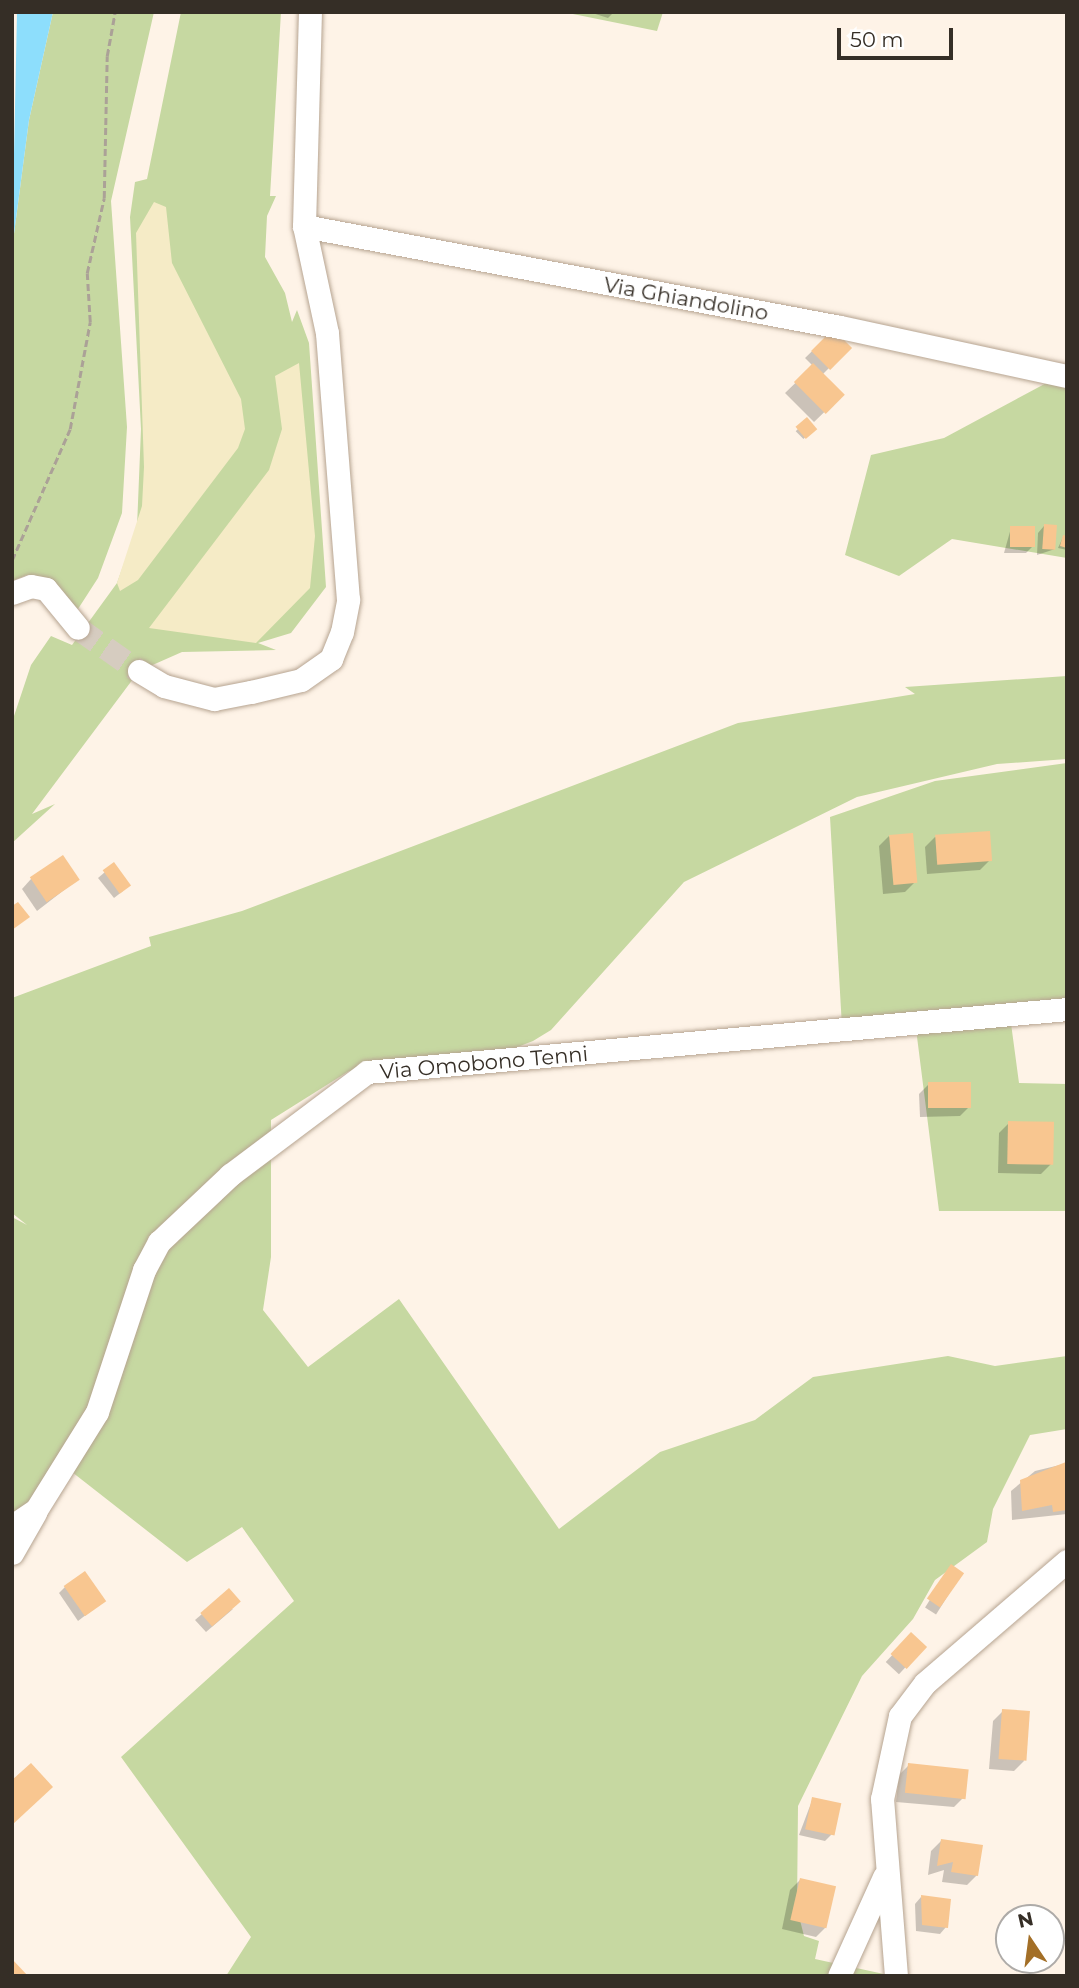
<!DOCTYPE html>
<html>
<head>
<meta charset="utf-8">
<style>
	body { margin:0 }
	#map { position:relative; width:1079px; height:1988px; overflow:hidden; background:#fef3e7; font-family:Montserrat,sans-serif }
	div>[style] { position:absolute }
	.green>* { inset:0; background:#c6d8a1 }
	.sand>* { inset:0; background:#f5ebc6 }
	.water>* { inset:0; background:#8ddefc }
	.shadow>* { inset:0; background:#0003; transform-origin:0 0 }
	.building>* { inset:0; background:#f8c690; transform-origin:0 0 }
	.minor-tunnel>* { height:23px; margin-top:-11.5px; transform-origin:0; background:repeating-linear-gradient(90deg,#d6ccc0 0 23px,transparent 0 34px) }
	.path>* { height:2.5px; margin-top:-1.25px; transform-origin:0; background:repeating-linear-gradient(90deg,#aba197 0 7px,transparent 0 10.5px) }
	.roads { filter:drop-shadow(0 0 2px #b6a491) drop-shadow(0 0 2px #b6a491) }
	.minor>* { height:23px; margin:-11.5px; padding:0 11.5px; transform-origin:11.5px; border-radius:11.5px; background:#fff }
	span { translate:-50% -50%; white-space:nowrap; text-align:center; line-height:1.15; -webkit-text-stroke:5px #fff; paint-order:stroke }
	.street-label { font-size:21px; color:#352e26 }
	.frame { position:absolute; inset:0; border:14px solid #352e26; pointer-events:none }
	.north { position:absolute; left:995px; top:1904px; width:70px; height:70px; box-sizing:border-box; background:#fff; border:2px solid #aeaba8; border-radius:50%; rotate:347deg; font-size:19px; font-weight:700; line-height:28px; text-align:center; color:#352e26 }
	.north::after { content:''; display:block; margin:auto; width:24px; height:32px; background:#a36f27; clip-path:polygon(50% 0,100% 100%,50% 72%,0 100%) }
	.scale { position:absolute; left:837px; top:28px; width:116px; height:32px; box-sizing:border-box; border:4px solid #352e26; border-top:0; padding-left:9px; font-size:21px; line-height:24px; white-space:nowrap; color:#352e26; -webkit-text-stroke:5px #fff; paint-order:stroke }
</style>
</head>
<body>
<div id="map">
	<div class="green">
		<div style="clip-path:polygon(53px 12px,154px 12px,111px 201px,127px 427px,122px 513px,98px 578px,78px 609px,47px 579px,27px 575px,12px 581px,12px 249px,29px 120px)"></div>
		<div style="clip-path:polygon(181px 12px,281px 12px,270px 196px,276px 196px,267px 216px,265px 257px,285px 293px,292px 322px,297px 310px,309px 343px,326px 587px,291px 633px,258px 643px,276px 650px,182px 652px,139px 671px,32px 814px,55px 804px,12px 843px,12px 722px,31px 665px,51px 636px,72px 645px,117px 583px,137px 527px,141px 429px,130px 217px,135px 182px,147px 179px)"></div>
		<div style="clip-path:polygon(563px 12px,663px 12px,657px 31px)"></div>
		<div style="clip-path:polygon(1067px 372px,1067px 558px,952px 539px,899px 576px,845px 555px,871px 455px,944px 438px)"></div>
		<div style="clip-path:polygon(1067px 676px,1067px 759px,997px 764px,857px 797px,684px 882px,551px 1030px,533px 1041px,510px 1050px,349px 1071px,271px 1120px,271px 1257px,263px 1310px,308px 1367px,399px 1299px,559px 1529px,660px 1452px,755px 1420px,813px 1377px,948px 1356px,995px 1366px,1067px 1356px,1067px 1429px,1030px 1435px,993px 1509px,987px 1542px,935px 1580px,913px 1619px,862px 1676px,798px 1806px,797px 1908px,804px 1936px,819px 1941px,815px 1959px,893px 1976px,226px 1976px,251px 1937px,121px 1757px,294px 1601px,242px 1527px,187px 1562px,63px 1465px,12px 1522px,12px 1217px,27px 1225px,12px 1213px,12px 998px,151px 946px,149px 937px,242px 911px,738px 723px,915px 694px,905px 687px)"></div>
		<div style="clip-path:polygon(1067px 763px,1067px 1012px,1010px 1016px,1019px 1083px,1067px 1084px,1067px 1211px,939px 1211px,915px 1021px,842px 1027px,830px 817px,935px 781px)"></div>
	</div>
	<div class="sand">
		<div style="clip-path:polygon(154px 202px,166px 207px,172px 263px,241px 399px,245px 429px,238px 448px,138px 580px,120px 591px,117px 583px,142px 506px,144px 467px,136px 233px)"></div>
		<div style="clip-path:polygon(299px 363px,315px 536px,310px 588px,256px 643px,149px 628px,269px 470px,282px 429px,275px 376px)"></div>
	</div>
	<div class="water">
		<div style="clip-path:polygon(17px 12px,53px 12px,29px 120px,12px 249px)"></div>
	</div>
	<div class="shadow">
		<div style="clip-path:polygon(589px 12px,614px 12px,608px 18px)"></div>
		<div style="clip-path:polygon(833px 331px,849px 348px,822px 375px,842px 395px,814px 422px,785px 393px,813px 366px,805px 358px)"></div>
		<div style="left:807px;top:420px;width:11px;height:16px;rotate:45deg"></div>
		<div style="clip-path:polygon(1044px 526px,1055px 549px,1037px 555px,1038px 533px)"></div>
		<div style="clip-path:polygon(1011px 528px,1032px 547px,1026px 553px,1004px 553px)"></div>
		<div style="clip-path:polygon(1063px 537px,1067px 538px,1067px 550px,1058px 548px)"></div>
		<div style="clip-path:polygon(889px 836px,915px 882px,905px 892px,883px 894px,879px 846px)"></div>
		<div style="clip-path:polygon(935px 837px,990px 860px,980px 870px,927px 874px,925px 847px)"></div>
		<div style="clip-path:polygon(105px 872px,123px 891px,114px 898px,98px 878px)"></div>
		<div style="clip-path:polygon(31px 879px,77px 880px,37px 911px,22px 889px)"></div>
		<div style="clip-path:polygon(929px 1084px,970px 1106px,960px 1116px,920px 1117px,919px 1094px)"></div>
		<div style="clip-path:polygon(1009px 1123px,1051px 1164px,1041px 1174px,998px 1173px,999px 1133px)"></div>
		<div style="clip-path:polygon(1064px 1464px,1067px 1514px,1012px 1520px,1011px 1491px,1035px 1471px)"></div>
		<div style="left:951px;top:1566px;width:13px;height:49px;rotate:32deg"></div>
		<div style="clip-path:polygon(65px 1587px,104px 1601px,78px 1621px,59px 1593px)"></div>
		<div style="clip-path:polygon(233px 1609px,206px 1632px,195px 1620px,202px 1614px)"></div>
		<div style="left:911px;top:1635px;width:18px;height:37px;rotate:43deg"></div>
		<div style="clip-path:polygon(1003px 1711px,1024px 1761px,1014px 1771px,989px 1769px,993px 1721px)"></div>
		<div style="clip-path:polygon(909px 1765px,964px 1797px,954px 1807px,896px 1802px,899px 1775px)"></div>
		<div style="clip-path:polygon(813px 1798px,832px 1834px,825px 1841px,799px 1835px)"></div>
		<div style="clip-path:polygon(941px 1841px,977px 1875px,967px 1885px,942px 1882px,944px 1870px,928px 1875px,931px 1851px)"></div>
		<div style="clip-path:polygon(800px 1880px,834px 1887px,826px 1927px,816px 1937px,782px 1929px,790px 1890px)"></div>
		<div style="clip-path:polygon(921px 1897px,946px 1927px,940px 1934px,916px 1931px,915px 1904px)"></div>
	</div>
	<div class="building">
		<div style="left:833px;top:329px;width:27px;height:31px;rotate:45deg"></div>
		<div style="left:813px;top:363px;width:45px;height:27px;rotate:45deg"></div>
		<div style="left:807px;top:417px;width:16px;height:15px;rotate:50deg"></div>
		<div style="left:1044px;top:524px;width:13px;height:25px;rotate:4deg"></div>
		<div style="left:1010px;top:526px;width:25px;height:21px"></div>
		<div style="clip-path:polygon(1063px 535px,1067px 536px,1067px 548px,1060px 546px)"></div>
		<div style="left:990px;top:831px;width:30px;height:55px;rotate:86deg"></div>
		<div style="left:913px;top:833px;width:50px;height:24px;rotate:85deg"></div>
		<div style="left:63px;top:855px;width:30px;height:40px;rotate:56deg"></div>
		<div style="left:114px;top:862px;width:29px;height:14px;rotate:54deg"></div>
		<div style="clip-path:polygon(18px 902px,30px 917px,12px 930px,12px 906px)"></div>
		<div style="left:928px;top:1082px;width:43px;height:26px"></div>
		<div style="left:1008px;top:1121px;width:46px;height:43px;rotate:1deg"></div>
		<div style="clip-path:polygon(1066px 1462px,1067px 1510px,1053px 1512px,1052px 1505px,1022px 1511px,1020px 1480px)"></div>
		<div style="left:951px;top:1564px;width:16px;height:42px;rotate:35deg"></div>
		<div style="left:85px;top:1571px;width:37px;height:26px;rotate:55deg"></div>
		<div style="left:229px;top:1588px;width:18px;height:38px;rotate:49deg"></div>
		<div style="left:911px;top:1632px;width:22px;height:30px;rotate:43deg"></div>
		<div style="left:1002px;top:1709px;width:28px;height:50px;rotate:4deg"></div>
		<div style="clip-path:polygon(31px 1763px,53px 1787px,12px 1825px,12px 1780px)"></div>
		<div style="left:908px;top:1763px;width:61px;height:30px;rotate:6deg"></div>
		<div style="left:812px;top:1797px;width:30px;height:33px;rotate:12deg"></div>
		<div style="clip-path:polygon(941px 1839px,983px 1845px,978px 1876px,951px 1872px,953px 1862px,937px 1866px)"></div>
		<div style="left:800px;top:1878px;width:37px;height:43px;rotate:13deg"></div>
		<div style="clip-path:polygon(921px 1895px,951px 1899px,948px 1928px,922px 1925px)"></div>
		<div style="clip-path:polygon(12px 1959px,28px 1976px,12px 1976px)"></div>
	</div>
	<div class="minor-tunnel">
		<div style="left:78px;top:628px;width:75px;rotate:35.2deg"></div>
	</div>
	<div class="path">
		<div style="left:12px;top:560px;width:143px;rotate:-66.1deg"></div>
		<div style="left:70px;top:429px;width:109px;rotate:-79.4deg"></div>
		<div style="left:90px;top:322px;width:49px;rotate:-93.5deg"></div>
		<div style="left:87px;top:273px;width:77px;rotate:-77.2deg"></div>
		<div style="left:104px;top:198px;width:142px;rotate:-88.8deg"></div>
		<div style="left:107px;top:56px;width:45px;rotate:-79.7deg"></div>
	</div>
	<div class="roads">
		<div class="minor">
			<div style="left:304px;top:226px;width:545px;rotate:10.67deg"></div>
			<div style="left:840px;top:327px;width:232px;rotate:12.2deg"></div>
			<div style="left:12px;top:593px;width:20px;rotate:-20deg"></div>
			<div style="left:31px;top:586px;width:15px;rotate:11deg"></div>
			<div style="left:46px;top:589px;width:50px;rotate:50.6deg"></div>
			<div style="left:139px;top:671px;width:29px;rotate:31deg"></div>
			<div style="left:164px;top:686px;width:52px;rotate:14.6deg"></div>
			<div style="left:214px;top:699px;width:38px;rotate:-11deg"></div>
			<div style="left:251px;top:692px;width:51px;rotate:-13.5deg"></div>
			<div style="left:301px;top:680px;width:37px;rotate:-35deg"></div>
			<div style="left:331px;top:659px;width:29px;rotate:-68deg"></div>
			<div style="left:342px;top:632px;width:33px;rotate:-79deg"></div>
			<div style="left:348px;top:600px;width:268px;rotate:-94.5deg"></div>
			<div style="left:327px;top:333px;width:109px;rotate:-102.1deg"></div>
			<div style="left:304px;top:226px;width:214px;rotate:-88.4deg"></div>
			<div style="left:12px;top:1526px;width:29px;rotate:-34deg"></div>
			<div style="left:36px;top:1510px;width:115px;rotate:-58.1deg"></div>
			<div style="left:97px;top:1412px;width:150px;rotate:-71.7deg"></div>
			<div style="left:144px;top:1270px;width:32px;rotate:-62deg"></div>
			<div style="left:159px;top:1242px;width:98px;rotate:-43.3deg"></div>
			<div style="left:230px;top:1175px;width:171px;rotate:-36.9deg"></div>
			<div style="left:367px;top:1072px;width:703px;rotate:-5.14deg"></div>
			<div style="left:12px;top:1553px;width:46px;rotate:-60.1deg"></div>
			<div style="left:839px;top:1976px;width:109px;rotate:-65.6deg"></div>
			<div style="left:896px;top:1976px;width:178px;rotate:-94.5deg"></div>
			<div style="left:882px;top:1799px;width:85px;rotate:-77.8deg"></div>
			<div style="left:900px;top:1716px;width:41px;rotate:-52.9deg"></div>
			<div style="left:925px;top:1683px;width:187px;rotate:-40.7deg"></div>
		</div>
	</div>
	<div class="street-label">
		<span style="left:686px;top:299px;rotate:10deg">Via Ghiandolino</span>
		<span style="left:484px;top:1063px;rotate:-5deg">Via Omobono Tenni</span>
	</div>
	<div class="frame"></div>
	<div class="north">N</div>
	<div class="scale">50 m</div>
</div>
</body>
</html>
